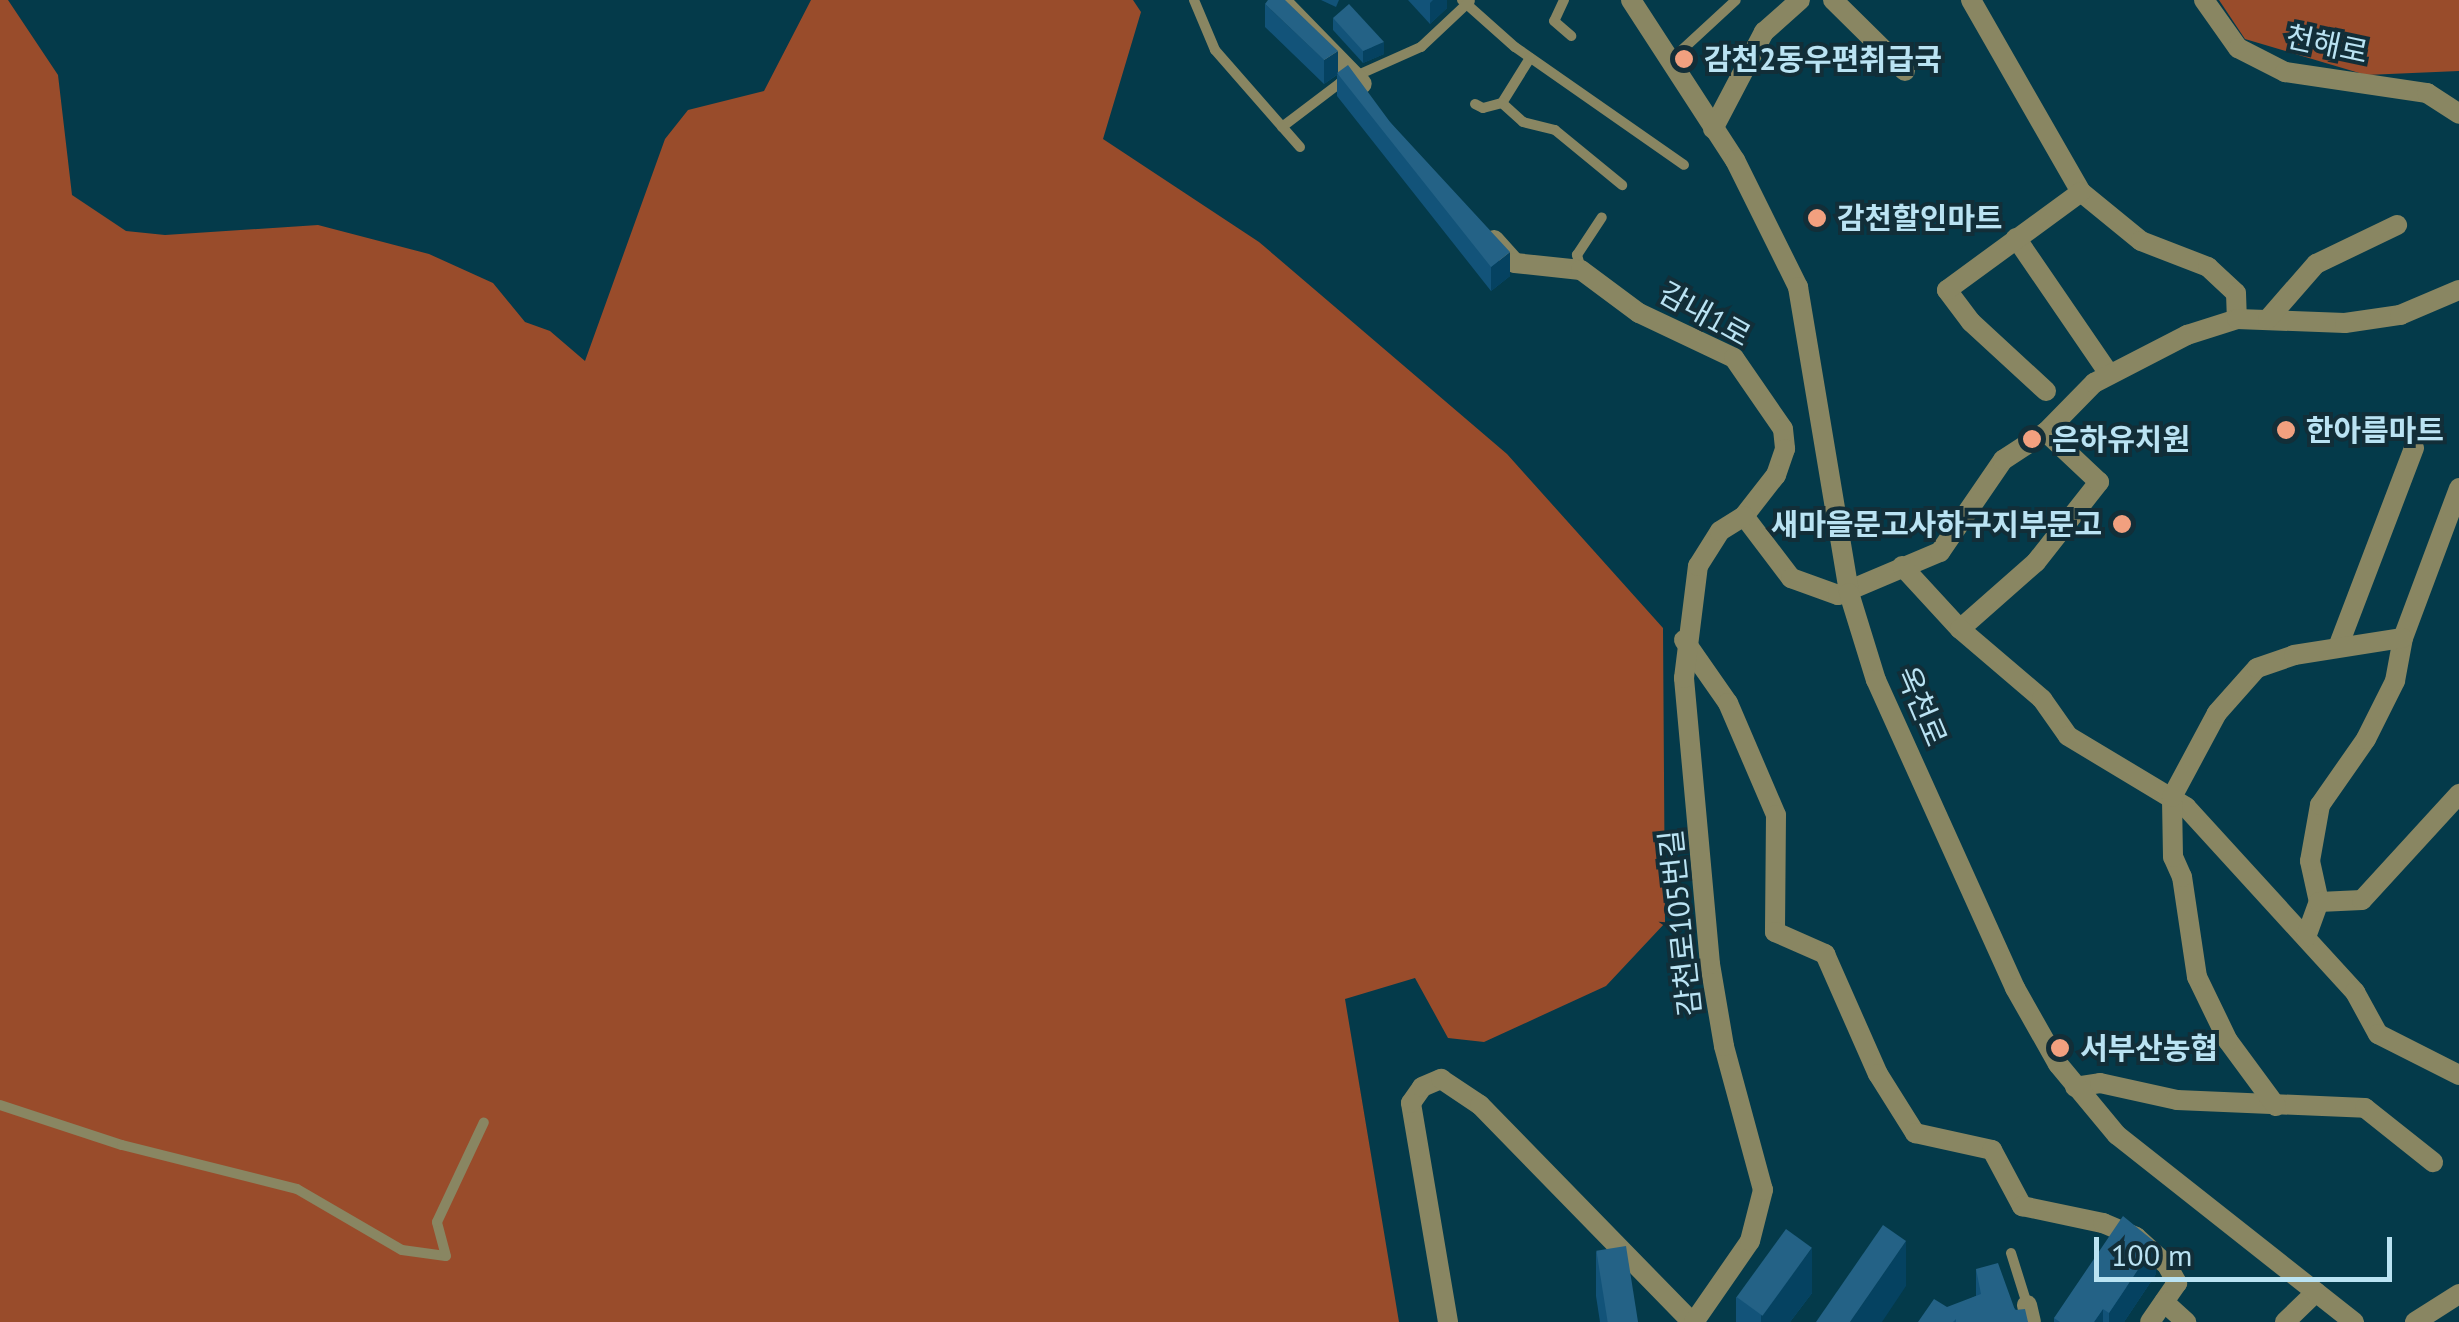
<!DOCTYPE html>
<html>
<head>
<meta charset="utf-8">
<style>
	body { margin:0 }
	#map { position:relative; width:2459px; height:1322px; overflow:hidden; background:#043a4a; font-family:"PT Sans","Noto Sans KR",sans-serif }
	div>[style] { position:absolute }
	.forest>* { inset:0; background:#994c2b }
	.service>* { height:10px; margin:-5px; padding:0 5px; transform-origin:5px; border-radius:5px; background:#898662 }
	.minor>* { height:20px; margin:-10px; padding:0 10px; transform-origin:10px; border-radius:10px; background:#898662 }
	.tertiary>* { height:20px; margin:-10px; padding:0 10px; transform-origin:10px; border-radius:10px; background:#898662 }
	.wall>* { inset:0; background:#125379 }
	.shaded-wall>* { inset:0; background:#054261 }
	.building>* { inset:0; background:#246286; transform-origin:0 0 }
	.dots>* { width:28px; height:28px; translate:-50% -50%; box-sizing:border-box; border:5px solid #122e38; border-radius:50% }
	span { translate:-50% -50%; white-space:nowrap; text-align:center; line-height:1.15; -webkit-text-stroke:8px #122e38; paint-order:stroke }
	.street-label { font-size:30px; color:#bae3f3 }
	.poi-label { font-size:30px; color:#bae3f3; font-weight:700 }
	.left { translate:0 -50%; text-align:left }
	.right { translate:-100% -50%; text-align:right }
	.scale { position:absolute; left:2094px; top:1237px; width:298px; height:45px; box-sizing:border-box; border:5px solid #bae3f3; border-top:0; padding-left:12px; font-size:30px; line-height:35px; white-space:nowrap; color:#bae3f3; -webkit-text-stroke:8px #122e38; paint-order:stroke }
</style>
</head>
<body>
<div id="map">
	<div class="forest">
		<div style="clip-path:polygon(0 0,8px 0,58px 75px,72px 195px,126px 231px,165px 235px,318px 225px,429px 254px,493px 283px,525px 322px,550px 331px,585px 361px,665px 139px,688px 110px,764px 91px,811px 0,1133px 0,1141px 12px,1103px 139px,1259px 242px,1507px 454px,1663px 628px,1665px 923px,1606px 986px,1484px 1042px,1448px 1038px,1415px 978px,1345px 999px,1399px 1322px,0 1322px)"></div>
		<div style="clip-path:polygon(2219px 0,2459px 0,2459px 71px,2366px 75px,2245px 39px)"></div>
	</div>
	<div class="service">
		<div style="left:1194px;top:0;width:54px;rotate:67.2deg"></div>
		<div style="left:1215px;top:50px;width:129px;rotate:48.8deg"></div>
		<div style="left:1462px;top:0;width:71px;rotate:41.6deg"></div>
		<div style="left:1515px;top:47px;width:206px;rotate:34.9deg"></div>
		<div style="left:1564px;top:0;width:23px;rotate:115deg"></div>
		<div style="left:1554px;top:21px;width:23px;rotate:41deg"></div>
		<div style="left:1671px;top:60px;width:88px;rotate:-42.7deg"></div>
		<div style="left:1502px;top:103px;width:53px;rotate:-58.1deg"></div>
		<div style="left:1475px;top:104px;width:9px;rotate:27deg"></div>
		<div style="left:1483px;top:108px;width:20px;rotate:-15deg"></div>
		<div style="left:1502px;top:103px;width:28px;rotate:42deg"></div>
		<div style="left:1523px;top:122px;width:33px;rotate:14deg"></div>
		<div style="left:1555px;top:130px;width:87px;rotate:39.4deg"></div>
		<div style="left:1282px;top:127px;width:73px;rotate:-37.2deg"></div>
		<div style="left:1340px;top:83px;width:89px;rotate:-24deg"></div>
		<div style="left:1421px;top:47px;width:67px;rotate:-43.2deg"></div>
		<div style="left:1581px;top:269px;width:15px;rotate:-106deg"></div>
		<div style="left:1577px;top:255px;width:45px;rotate:-56.7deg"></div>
		<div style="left:0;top:1105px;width:128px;rotate:18.2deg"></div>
		<div style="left:122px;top:1145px;width:180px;rotate:14.1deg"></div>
		<div style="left:297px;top:1189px;width:121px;rotate:30.2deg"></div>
		<div style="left:402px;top:1250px;width:44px;rotate:7.8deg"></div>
		<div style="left:446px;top:1256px;width:35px;rotate:-105deg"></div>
		<div style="left:437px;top:1222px;width:110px;rotate:-64.8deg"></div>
		<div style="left:2011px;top:1253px;width:53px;rotate:72.6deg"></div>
	</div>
	<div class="minor">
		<div style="left:1280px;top:0;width:117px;rotate:45.7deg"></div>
		<div style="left:1833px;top:0;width:101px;rotate:44.6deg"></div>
		<div style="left:1971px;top:0;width:221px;rotate:60.2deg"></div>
		<div style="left:2081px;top:192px;width:77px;rotate:39.2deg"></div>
		<div style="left:2141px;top:241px;width:72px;rotate:21.2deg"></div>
		<div style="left:2208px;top:267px;width:38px;rotate:43deg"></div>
		<div style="left:2236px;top:293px;width:26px;rotate:88deg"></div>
		<div style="left:1713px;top:129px;width:110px;rotate:-62.3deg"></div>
		<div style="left:1764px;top:32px;width:48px;rotate:-41.6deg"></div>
		<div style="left:2016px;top:238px;width:165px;rotate:55.6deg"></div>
		<div style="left:1494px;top:240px;width:31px;rotate:48deg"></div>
		<div style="left:1515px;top:263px;width:66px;rotate:6.1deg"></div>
		<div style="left:1581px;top:270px;width:72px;rotate:36.6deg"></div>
		<div style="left:1639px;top:313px;width:105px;rotate:25.3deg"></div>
		<div style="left:1734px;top:358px;width:86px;rotate:55.4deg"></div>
		<div style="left:1783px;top:429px;width:20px;rotate:84deg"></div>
		<div style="left:1785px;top:449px;width:28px;rotate:109deg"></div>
		<div style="left:1776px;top:475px;width:52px;rotate:128deg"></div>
		<div style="left:1744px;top:516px;width:78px;rotate:52.8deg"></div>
		<div style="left:1791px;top:578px;width:50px;rotate:19.9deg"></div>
		<div style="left:1838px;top:595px;width:111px;rotate:-22.9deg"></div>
		<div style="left:1940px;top:552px;width:112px;rotate:-55.6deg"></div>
		<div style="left:2003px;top:460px;width:51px;rotate:-33.1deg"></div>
		<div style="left:2046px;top:432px;width:69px;rotate:-45.6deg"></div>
		<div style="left:2094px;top:383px;width:105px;rotate:-27.3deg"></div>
		<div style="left:2187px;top:335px;width:52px;rotate:-17.7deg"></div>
		<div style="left:2237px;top:319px;width:108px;rotate:2.1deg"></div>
		<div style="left:2345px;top:323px;width:56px;rotate:-8.3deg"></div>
		<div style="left:2400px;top:315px;width:64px;rotate:-23deg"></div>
		<div style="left:2268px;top:319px;width:73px;rotate:-48.9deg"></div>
		<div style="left:2316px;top:264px;width:90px;rotate:-25.7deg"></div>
		<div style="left:2046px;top:391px;width:102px;rotate:-137.4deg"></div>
		<div style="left:1971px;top:322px;width:40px;rotate:-127deg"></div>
		<div style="left:1947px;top:290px;width:166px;rotate:-36.2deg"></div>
		<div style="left:1902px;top:566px;width:86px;rotate:47.4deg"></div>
		<div style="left:1960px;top:629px;width:101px;rotate:-41.4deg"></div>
		<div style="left:2036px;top:562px;width:102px;rotate:-51.8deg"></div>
		<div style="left:2099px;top:482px;width:73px;rotate:-136.7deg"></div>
		<div style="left:1960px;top:629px;width:108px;rotate:40.5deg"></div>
		<div style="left:2042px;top:699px;width:45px;rotate:54.9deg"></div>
		<div style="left:2068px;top:736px;width:138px;rotate:31deg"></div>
		<div style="left:2186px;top:807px;width:251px;rotate:47.6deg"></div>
		<div style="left:2355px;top:992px;width:48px;rotate:61.3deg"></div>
		<div style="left:2378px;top:1034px;width:91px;rotate:26.8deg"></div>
		<div style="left:1684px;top:640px;width:77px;rotate:55.1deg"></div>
		<div style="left:1728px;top:703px;width:122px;rotate:66.8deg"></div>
		<div style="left:1776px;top:815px;width:117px;rotate:90.5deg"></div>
		<div style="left:1775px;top:932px;width:55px;rotate:23.7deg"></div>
		<div style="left:1825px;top:954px;width:131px;rotate:66.2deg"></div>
		<div style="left:1878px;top:1074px;width:70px;rotate:57.9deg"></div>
		<div style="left:1915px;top:1133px;width:79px;rotate:12.4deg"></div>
		<div style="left:1992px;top:1150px;width:64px;rotate:61.8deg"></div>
		<div style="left:2022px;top:1206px;width:83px;rotate:11.9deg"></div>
		<div style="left:2103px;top:1223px;width:36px;rotate:23deg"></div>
		<div style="left:2136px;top:1237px;width:42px;rotate:42.1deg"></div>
		<div style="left:2167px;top:1265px;width:21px;rotate:61deg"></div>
		<div style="left:2177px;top:1283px;width:47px;rotate:124.7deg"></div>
		<div style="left:2338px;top:647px;width:213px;rotate:-69.1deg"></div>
		<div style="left:2319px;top:902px;width:42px;rotate:-102.4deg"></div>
		<div style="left:2310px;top:861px;width:57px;rotate:-79.9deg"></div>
		<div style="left:2320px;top:805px;width:80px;rotate:-55.1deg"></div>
		<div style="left:2366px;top:739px;width:65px;rotate:-63.4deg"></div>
		<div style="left:2395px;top:681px;width:44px;rotate:-79.5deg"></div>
		<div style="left:2403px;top:638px;width:160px;rotate:-69.5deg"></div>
		<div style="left:2306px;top:937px;width:37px;rotate:-70deg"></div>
		<div style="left:2319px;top:902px;width:43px;rotate:-2.7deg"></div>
		<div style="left:2362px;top:900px;width:144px;rotate:-47.5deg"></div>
		<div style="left:2075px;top:1087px;width:25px;rotate:-9deg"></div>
		<div style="left:2100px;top:1083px;width:79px;rotate:12.4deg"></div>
		<div style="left:2177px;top:1100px;width:188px;rotate:2.4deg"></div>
		<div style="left:2365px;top:1108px;width:87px;rotate:38.5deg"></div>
		<div style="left:2276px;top:1106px;width:81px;rotate:-126.4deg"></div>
		<div style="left:2228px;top:1041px;width:71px;rotate:-115.8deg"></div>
		<div style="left:2197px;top:977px;width:101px;rotate:-98.5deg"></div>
		<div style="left:2182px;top:877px;width:22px;rotate:-114deg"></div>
		<div style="left:2173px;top:857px;width:60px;rotate:-91deg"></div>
		<div style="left:2172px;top:797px;width:95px;rotate:-61.8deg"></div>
		<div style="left:2217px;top:713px;width:60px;rotate:-48.4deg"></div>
		<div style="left:2257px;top:668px;width:39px;rotate:-19deg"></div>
		<div style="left:2294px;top:655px;width:110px;rotate:-8.9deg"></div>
		<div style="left:2164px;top:1302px;width:30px;rotate:42deg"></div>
		<div style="left:2027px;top:1305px;width:17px;rotate:77deg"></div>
		<div style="left:1448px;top:1322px;width:222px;rotate:-99.6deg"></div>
		<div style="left:1411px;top:1103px;width:19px;rotate:-55deg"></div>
		<div style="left:1422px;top:1087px;width:21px;rotate:-23deg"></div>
		<div style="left:1441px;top:1079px;width:47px;rotate:33.7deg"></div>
		<div style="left:1480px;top:1105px;width:303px;rotate:45.7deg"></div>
		<div style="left:1694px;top:1322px;width:98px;rotate:-55.3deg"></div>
		<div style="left:1750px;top:1241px;width:53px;rotate:-75.7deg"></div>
		<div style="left:1763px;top:1190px;width:149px;rotate:-105.2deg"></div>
		<div style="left:1724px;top:1046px;width:83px;rotate:-99.7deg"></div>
		<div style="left:1710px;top:964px;width:287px;rotate:-95.2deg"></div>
		<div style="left:1684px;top:678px;width:113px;rotate:-82.9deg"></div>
		<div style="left:1698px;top:566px;width:41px;rotate:-57.8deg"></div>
		<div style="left:1720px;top:531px;width:28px;rotate:-32deg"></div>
		<div style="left:2285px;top:1322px;width:43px;rotate:-44.1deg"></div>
		<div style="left:2415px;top:1322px;width:52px;rotate:-32.5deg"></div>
	</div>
	<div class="tertiary">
		<div style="left:1631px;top:0;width:191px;rotate:57deg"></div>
		<div style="left:1735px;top:160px;width:142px;rotate:63.6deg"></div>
		<div style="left:1798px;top:287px;width:310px;rotate:80.5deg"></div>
		<div style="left:1849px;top:593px;width:91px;rotate:72.8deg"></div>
		<div style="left:1876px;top:680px;width:338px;rotate:65.7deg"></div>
		<div style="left:2015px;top:988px;width:87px;rotate:60.5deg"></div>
		<div style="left:2058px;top:1064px;width:92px;rotate:50.3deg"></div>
		<div style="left:2117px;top:1135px;width:302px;rotate:38.3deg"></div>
		<div style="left:2204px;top:0;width:59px;rotate:54.7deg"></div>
		<div style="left:2238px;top:48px;width:53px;rotate:27.1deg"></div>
		<div style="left:2285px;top:72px;width:144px;rotate:8.4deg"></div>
		<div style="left:2427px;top:93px;width:38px;rotate:33deg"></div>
	</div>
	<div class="wall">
		<div style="clip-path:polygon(1321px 0,1339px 0,1336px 7px)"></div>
		<div style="clip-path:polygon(1408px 0,1447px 0,1447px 8px,1430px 24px)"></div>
		<div style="clip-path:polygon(1265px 4px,1390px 122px,1510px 276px,1491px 291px,1337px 96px,1337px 75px,1324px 84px,1265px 27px)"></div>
		<div style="clip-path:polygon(1333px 18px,1384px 54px,1363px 63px,1333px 30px)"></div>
		<div style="clip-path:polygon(1596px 1251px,1638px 1322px,1600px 1322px,1596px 1296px)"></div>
		<div style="clip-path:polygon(1976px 1269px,2028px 1322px,1918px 1322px,1976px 1296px)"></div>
		<div style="clip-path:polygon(2156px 1274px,2124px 1322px,2054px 1322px,2054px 1318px)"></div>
		<div style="clip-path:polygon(1812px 1293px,1790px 1322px,1736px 1322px,1736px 1297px)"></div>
	</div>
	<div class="shaded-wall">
		<div style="clip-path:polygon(1433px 0,1447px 0,1447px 8px,1430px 24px,1430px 3px)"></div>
		<div style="clip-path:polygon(1384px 42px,1384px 54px,1363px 63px,1363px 51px)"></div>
		<div style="clip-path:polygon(1338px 51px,1338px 74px,1324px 84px,1324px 60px)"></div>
		<div style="clip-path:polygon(1510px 252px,1510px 276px,1491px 291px,1491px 267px)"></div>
		<div style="clip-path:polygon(1906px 1241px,1906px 1286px,1882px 1322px,1850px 1322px)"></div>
		<div style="clip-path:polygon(2156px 1243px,2156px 1274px,2124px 1322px,2109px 1322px,2109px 1313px)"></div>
		<div style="clip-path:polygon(1812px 1248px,1812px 1293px,1790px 1322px,1761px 1322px,1761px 1316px)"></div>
		<div style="clip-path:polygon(2103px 1309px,2103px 1322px,2094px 1322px)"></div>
	</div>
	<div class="building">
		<div style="clip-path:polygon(1268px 0,1285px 0,1338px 51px,1324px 60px,1265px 4px)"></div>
		<div style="clip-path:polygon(1349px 4px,1384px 42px,1363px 51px,1333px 18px)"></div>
		<div style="clip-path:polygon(1348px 65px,1390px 122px,1510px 252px,1491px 267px,1337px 73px)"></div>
		<div style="clip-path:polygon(2123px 1216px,2156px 1243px,2109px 1313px,2103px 1309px,2094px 1322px,2060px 1322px,2054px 1318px)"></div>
		<div style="clip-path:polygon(1883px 1225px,1906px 1241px,1850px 1322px,1816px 1322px)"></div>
		<div style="left:1786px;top:1229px;width:32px;height:84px;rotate:36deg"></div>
		<div style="left:1626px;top:1246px;width:77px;height:30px;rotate:81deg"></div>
		<div style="clip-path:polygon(1998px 1263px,2015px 1310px,2025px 1309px,2028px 1322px,1956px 1322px,1956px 1319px,1953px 1322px,1918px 1322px,1934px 1299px,1947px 1307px,1981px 1294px,1976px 1269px)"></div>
	</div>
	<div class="dots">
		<div style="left:1684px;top:59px;background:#f2a07f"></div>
		<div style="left:1817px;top:218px;background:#f2a07f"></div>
		<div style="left:2286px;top:430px;background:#f2a07f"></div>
		<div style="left:2032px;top:439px;background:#f2a07f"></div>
		<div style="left:2122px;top:524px;background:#f2a07f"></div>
		<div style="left:2060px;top:1048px;background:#f2a07f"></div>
	</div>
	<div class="street-label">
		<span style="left:2327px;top:44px;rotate:12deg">천해로</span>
		<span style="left:1705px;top:314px;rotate:29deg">감내1로</span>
		<span style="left:1922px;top:706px;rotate:67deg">옥천로</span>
		<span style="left:1680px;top:923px;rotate:-96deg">감천로105번길</span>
	</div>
	<div class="poi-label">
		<span class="left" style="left:1704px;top:59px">감천2동우편취급국</span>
		<span class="left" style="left:1837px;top:218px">감천할인마트</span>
		<span class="left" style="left:2306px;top:430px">한아름마트</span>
		<span class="left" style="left:2052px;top:439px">은하유치원</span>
		<span class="right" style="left:2102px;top:524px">새마을문고사하구지부문고</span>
		<span class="left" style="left:2080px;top:1048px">서부산농협</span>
	</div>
	<div class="scale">100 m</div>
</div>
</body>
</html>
